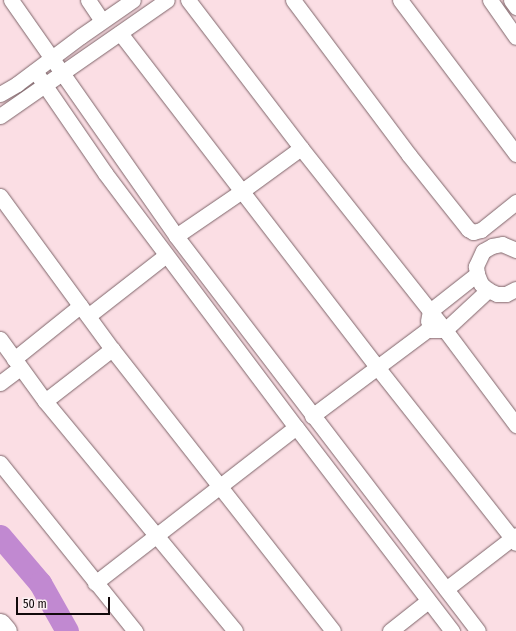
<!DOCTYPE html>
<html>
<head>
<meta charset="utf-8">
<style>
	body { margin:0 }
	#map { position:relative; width:516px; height:631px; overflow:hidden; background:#fbdee4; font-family:"Fira Sans Condensed",sans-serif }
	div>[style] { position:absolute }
	.river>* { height:23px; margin:-11.5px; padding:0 11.5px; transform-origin:11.5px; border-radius:11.5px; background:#c189d1 }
	.roads { filter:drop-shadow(0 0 1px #7d6469) drop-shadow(0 0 1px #7d6469) }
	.street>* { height:15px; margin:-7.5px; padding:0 7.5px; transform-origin:7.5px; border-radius:7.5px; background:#fff }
	.secondary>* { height:21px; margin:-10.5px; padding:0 10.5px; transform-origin:10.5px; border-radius:10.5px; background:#fff }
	span { translate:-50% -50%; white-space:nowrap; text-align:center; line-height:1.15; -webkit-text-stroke:3px #fcf0f3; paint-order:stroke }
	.scale { position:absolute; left:16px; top:597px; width:94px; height:18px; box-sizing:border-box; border:2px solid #11090b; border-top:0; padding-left:5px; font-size:12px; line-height:14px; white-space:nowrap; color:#11090b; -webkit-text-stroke:3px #fcf0f3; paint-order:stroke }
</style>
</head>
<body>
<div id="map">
	<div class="river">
		<div style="left:0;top:536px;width:62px;rotate:49.6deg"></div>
		<div style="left:40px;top:583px;width:55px;rotate:60.6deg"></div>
	</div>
	<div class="roads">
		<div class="street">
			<div style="left:11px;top:0;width:288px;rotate:55deg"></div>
			<div style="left:176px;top:236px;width:497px;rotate:52.6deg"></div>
			<div style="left:88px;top:0;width:25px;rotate:56deg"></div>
			<div style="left:188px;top:0;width:186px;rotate:52.6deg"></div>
			<div style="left:301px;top:148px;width:232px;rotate:51.6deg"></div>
			<div style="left:445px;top:330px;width:119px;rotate:53.2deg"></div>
			<div style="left:293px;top:0;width:194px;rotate:53.2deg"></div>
			<div style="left:409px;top:155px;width:95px;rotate:51.4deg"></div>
			<div style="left:468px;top:229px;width:6px;rotate:31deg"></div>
			<div style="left:473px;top:232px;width:8px;rotate:-14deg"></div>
			<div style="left:481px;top:230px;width:45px;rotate:-38.7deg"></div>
			<div style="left:400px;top:0;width:193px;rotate:53deg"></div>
			<div style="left:490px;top:0;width:45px;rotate:54.9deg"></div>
			<div style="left:511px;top:0;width:9px;rotate:54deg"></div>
			<div style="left:120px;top:33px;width:421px;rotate:52.4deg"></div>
			<div style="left:377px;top:367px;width:224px;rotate:51.7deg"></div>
			<div style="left:35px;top:71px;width:124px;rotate:55.5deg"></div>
			<div style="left:105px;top:173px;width:318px;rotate:53.1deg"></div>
			<div style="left:296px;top:427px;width:257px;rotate:52.6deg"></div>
			<div style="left:0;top:94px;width:20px;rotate:-30deg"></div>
			<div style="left:17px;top:84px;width:80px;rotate:-36.9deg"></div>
			<div style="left:81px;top:36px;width:63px;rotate:-34.7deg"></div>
			<div style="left:0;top:116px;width:203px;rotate:-34.8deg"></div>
			<div style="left:0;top:196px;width:190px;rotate:53.8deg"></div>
			<div style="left:112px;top:349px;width:358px;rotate:51.9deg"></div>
			<div style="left:176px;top:236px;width:80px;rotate:-34.3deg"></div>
			<div style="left:242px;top:191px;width:73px;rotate:-36.1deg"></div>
			<div style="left:516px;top:250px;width:15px;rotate:-157deg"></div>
			<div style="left:502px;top:244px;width:10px;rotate:169deg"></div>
			<div style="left:492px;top:246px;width:10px;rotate:151deg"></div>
			<div style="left:483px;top:251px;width:17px;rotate:115deg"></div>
			<div style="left:476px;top:266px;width:8px;rotate:83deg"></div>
			<div style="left:477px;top:274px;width:11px;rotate:68deg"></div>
			<div style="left:481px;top:284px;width:9px;rotate:41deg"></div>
			<div style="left:488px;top:290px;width:10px;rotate:24deg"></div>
			<div style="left:497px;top:294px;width:9px"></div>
			<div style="left:506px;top:294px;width:11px;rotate:-27deg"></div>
			<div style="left:88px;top:316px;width:99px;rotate:-38deg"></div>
			<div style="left:428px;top:321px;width:10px;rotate:-79deg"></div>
			<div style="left:430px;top:311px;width:60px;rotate:-38.2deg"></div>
			<div style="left:0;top:339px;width:77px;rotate:54deg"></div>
			<div style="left:45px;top:401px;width:298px;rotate:50.4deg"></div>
			<div style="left:14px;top:359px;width:85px;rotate:-38.8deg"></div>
			<div style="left:0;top:383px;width:25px;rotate:-37deg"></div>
			<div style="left:45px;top:401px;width:85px;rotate:-37.8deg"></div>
			<div style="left:312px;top:416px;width:144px;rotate:-36.8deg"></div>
			<div style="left:427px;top:330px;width:18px"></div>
			<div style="left:445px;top:330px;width:59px;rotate:-42.9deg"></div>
			<div style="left:0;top:463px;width:216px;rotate:51.2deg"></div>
			<div style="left:95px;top:583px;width:254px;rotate:-37.8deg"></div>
			<div style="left:446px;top:589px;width:88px;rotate:-37.6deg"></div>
			<div style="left:390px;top:631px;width:48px;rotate:-38.3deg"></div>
		</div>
		<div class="secondary">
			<div style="left:0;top:624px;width:9px;rotate:49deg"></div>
		</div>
	</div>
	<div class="scale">50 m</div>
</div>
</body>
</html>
